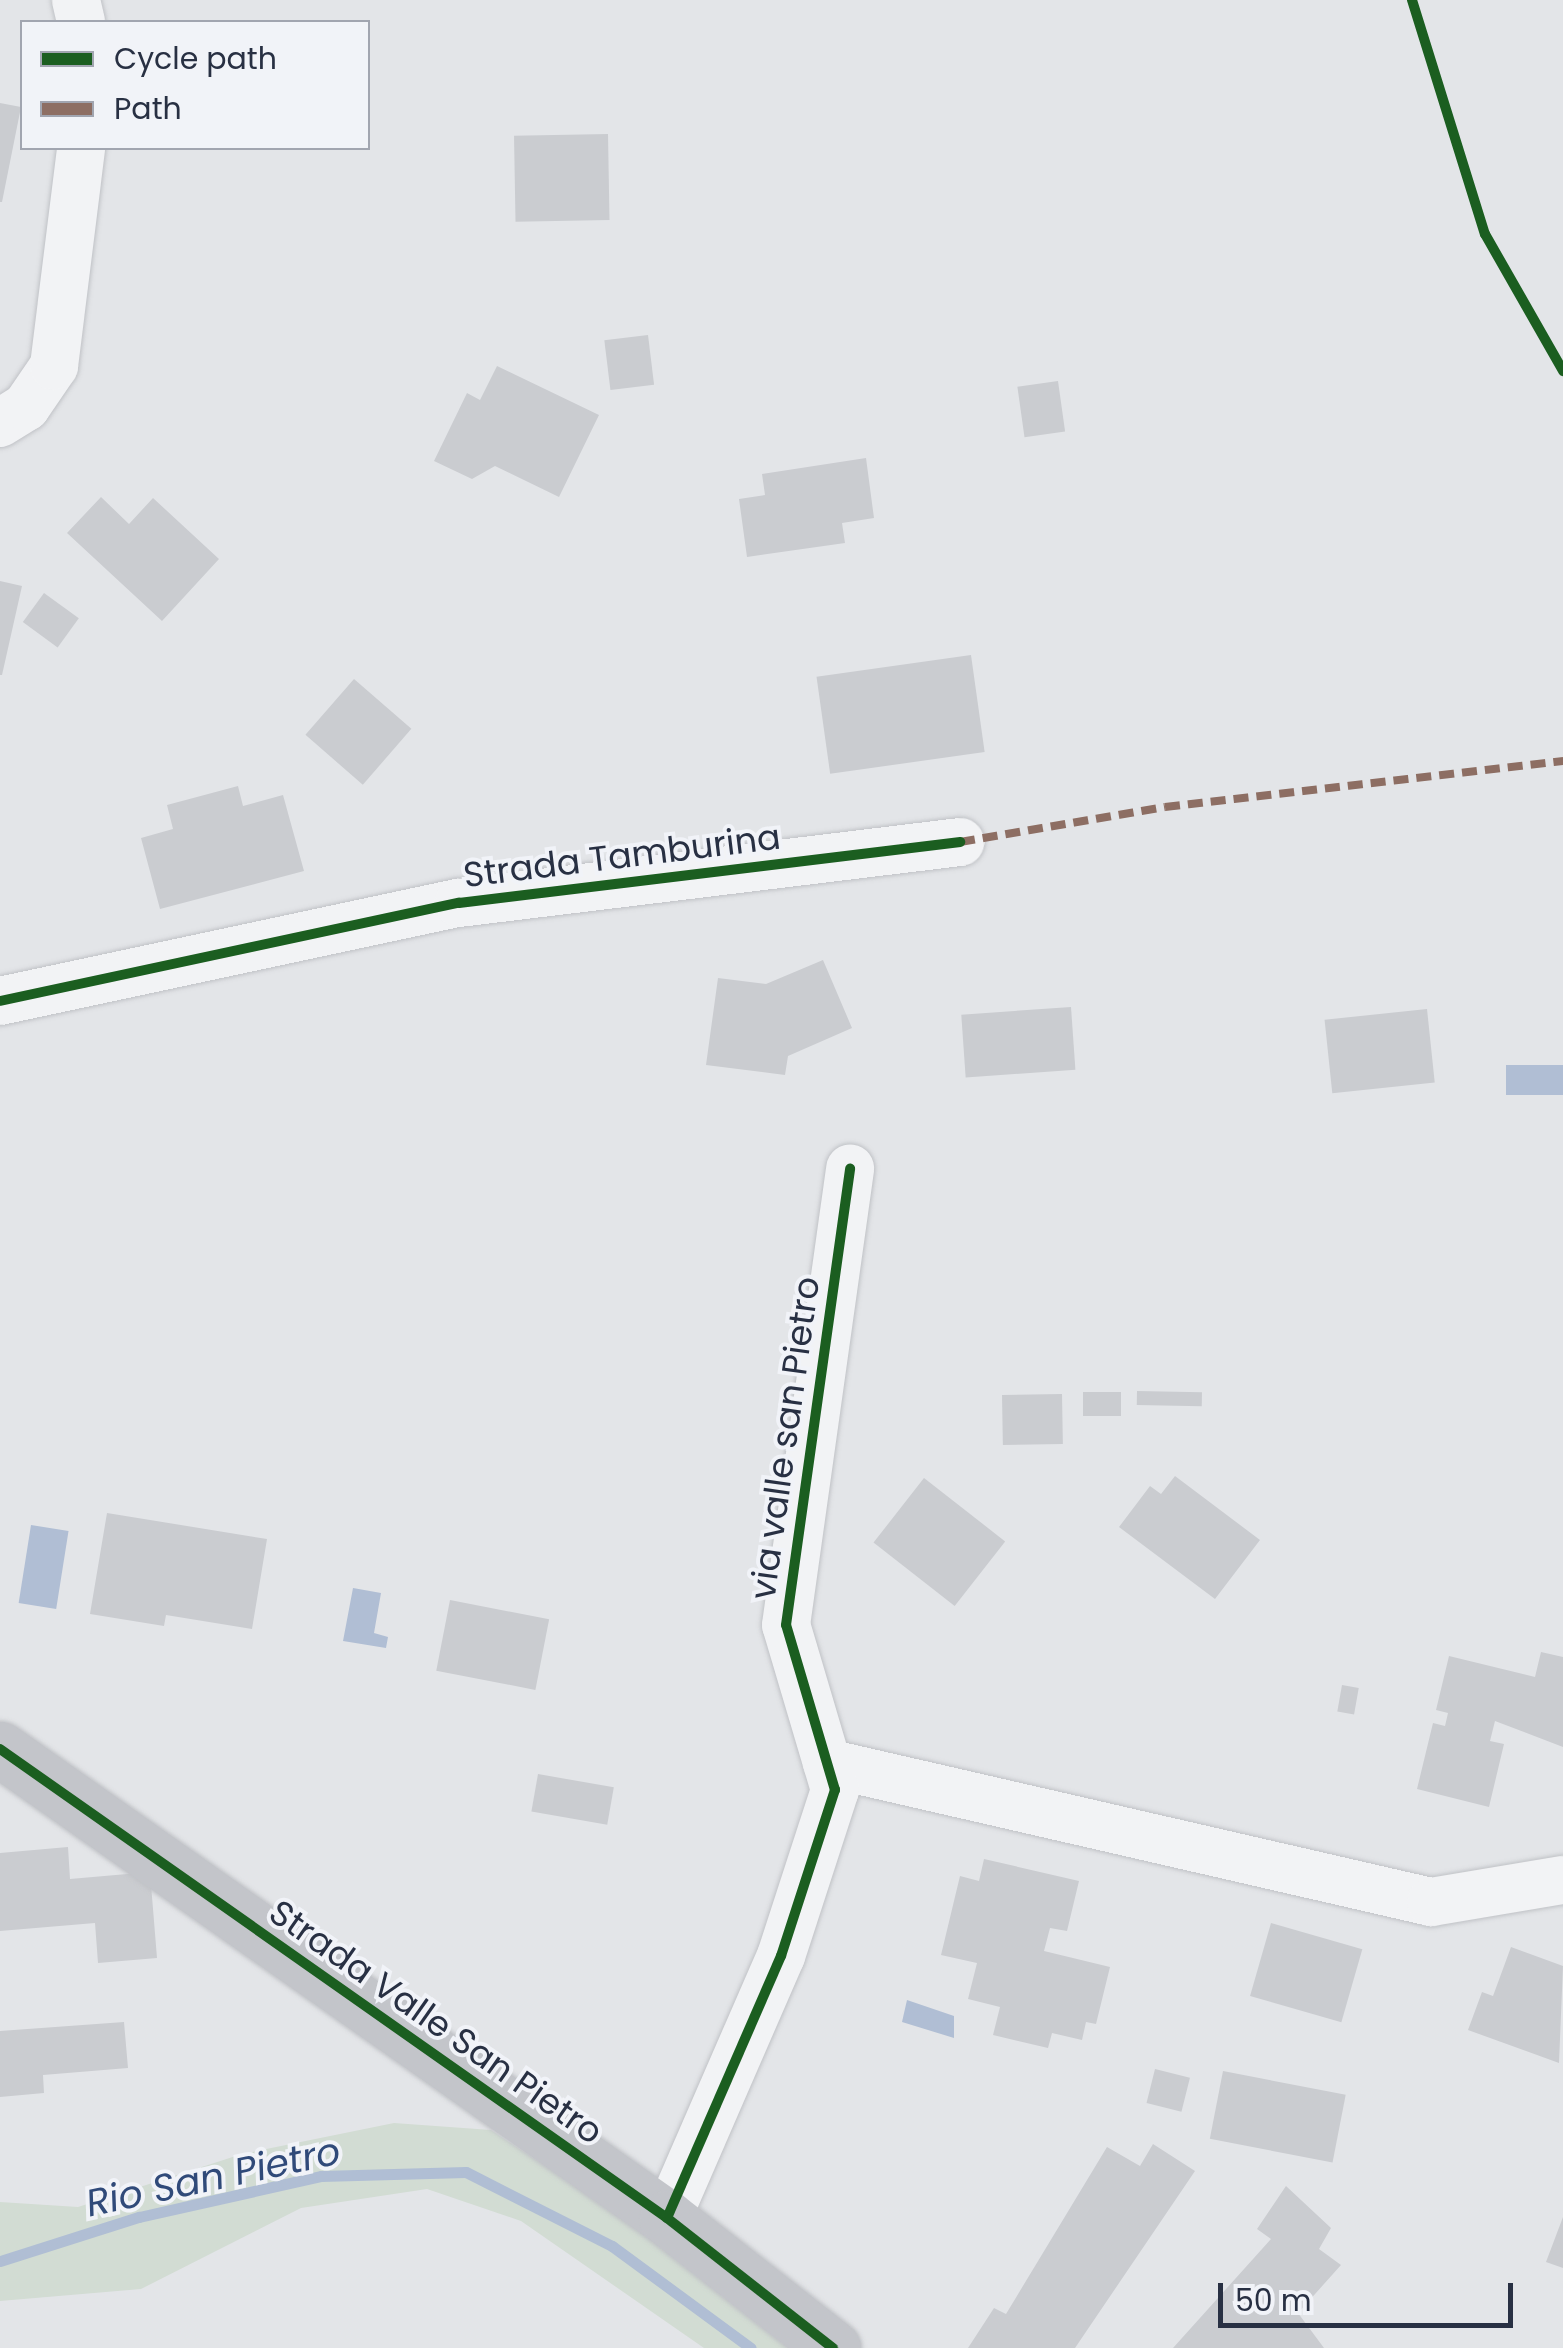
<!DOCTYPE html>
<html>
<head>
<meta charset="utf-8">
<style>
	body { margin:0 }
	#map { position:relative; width:1563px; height:2348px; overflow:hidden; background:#e3e5e8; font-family:Poppins,sans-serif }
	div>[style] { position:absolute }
	.green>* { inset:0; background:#d2dcd3 }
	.water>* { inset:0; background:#b0bed4; transform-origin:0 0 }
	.stream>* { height:11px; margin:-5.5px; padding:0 5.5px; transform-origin:5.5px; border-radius:5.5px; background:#b0bed4 }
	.building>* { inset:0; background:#caccd0; transform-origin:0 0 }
	.roads { filter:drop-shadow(0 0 2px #c0c2c6) drop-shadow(0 0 2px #c0c2c6) }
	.street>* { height:48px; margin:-24px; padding:0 24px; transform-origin:24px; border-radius:24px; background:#f2f3f5 }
	.secondary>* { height:55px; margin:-27.5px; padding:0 27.5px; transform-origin:27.5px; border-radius:27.5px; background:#c3c5ca }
	.quiet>* { height:8px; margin-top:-4px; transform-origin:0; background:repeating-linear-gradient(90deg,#8d6e63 0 15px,transparent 0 23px) }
	.cycleway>* { height:10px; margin:-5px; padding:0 5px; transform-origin:5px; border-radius:5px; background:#1b5e20 }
	span { translate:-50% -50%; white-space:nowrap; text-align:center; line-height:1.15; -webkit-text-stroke:8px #f1f3f8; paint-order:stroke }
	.street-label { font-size:35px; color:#283043 }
	.water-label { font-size:38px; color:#304a79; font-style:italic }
	.legend { position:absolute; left:20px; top:20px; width:350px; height:130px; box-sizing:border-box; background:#f1f3f8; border:2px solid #a1a5b0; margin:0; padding:12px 18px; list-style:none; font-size:30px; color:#283043 }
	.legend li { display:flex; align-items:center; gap:20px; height:50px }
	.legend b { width:50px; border:2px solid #a1a5b0 }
	.scale { position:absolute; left:1218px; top:2283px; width:295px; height:45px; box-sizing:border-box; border:5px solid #283043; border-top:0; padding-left:12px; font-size:30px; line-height:35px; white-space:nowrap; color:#283043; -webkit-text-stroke:8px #f1f3f8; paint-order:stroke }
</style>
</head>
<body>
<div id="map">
	<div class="green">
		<div style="clip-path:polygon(394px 2123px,491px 2130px,655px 2239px,797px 2348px,704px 2348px,521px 2221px,427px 2189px,301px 2208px,141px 2289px,0 2301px,0 2202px,78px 2207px,242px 2154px)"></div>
	</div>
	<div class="water">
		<div style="left:1563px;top:1065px;width:30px;height:57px;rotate:90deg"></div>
		<div style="left:31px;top:1525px;width:38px;height:79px;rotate:9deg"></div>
		<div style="clip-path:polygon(353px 1588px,381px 1593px,374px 1633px,388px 1637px,386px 1648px,343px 1641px)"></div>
		<div style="clip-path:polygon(907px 2000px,954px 2016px,954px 2038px,902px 2022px)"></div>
	</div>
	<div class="stream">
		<div style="left:0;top:2261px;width:146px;rotate:-17.6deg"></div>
		<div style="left:139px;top:2217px;width:187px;rotate:-12.7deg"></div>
		<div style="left:321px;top:2176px;width:145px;rotate:-1.6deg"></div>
		<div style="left:466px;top:2172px;width:164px;rotate:26.9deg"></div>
		<div style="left:612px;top:2246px;width:172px;rotate:36.3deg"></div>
	</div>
	<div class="building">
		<div style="clip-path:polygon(0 103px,21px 107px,2px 202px,0 202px)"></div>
		<div style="left:608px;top:134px;width:86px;height:94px;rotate:89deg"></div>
		<div style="left:648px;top:335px;width:50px;height:44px;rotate:83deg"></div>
		<div style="clip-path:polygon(497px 366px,599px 415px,559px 497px,495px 466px,472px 479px,434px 461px,467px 393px,480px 400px)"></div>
		<div style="left:1058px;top:381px;width:51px;height:41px;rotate:82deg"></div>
		<div style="clip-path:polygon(866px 458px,874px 518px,842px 523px,845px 543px,747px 557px,739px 499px,765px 495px,762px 474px)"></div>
		<div style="clip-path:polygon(101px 497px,129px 524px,153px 498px,219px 559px,162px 621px,67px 533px)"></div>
		<div style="clip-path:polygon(0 581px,22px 586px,2px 675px,0 675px)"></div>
		<div style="left:44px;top:593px;width:43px;height:36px;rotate:36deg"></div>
		<div style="left:971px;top:655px;width:98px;height:156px;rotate:82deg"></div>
		<div style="left:354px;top:679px;width:76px;height:74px;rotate:41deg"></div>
		<div style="clip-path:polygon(238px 786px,243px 806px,283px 795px,304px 871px,160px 909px,141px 838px,173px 829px,167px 805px)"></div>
		<div style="clip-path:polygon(823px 960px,852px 1028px,788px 1056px,785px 1075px,706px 1065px,718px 978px,766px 984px)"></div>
		<div style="left:1071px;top:1007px;width:63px;height:110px;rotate:86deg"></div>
		<div style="left:1427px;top:1009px;width:74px;height:103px;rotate:84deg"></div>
		<div style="left:1137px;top:1391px;width:65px;height:14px;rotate:1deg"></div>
		<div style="left:1083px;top:1392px;width:38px;height:24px"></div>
		<div style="left:1062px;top:1394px;width:50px;height:60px;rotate:89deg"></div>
		<div style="clip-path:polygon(1175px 1476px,1260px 1540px,1215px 1599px,1119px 1527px,1150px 1486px,1161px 1494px)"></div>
		<div style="left:924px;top:1478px;width:103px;height:82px;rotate:38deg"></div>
		<div style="clip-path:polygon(107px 1513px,267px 1539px,252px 1629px,166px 1615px,164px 1626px,90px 1614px)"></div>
		<div style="left:450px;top:1600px;width:101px;height:72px;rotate:11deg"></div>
		<div style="clip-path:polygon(1541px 1652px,1563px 1657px,1563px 1747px,1495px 1721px,1490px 1741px,1504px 1744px,1489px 1807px,1417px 1789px,1433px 1723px,1445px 1726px,1448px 1713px,1436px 1710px,1449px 1656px,1535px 1677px)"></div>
		<div style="left:1342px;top:1685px;width:17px;height:27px;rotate:10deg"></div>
		<div style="left:538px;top:1774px;width:77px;height:38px;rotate:10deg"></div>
		<div style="clip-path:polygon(68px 1847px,70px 1879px,150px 1872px,157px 1958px,98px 1963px,95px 1923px,0 1931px,0 1853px)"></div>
		<div style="clip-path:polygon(984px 1859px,1079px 1881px,1067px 1931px,1050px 1928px,1044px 1951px,1110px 1967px,1096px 2024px,1086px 2022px,1082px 2040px,1052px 2033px,1048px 2048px,993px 2035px,1000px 2007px,968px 1999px,977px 1963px,941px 1955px,960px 1876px,979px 1881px)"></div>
		<div style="left:1271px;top:1923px;width:95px;height:76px;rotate:16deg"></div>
		<div style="clip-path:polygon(1511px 1947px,1563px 1966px,1559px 2063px,1468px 2030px,1482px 1992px,1493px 1996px)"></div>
		<div style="clip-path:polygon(124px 2022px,128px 2068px,43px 2075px,44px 2093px,0 2097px,0 2031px)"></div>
		<div style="left:1155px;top:2069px;width:36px;height:35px;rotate:14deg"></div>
		<div style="left:1223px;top:2071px;width:125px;height:69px;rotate:11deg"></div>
		<div style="clip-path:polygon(1153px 2144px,1195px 2171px,1075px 2348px,968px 2348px,994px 2308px,1006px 2314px,1107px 2147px,1140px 2166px)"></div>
		<div style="clip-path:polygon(1286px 2186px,1331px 2228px,1319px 2249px,1341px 2265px,1298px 2313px,1324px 2348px,1173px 2348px,1271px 2239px,1257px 2229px)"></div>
		<div style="clip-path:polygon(1563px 2217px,1563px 2268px,1546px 2262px)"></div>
	</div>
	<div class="roads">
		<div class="street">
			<div style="left:76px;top:0;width:23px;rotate:77deg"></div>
			<div style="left:0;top:423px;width:31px;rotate:-32deg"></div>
			<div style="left:26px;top:407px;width:50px;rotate:-55.7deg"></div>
			<div style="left:54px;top:366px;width:220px;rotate:-82.9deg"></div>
			<div style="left:0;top:1001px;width:469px;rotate:-12.1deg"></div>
			<div style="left:459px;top:903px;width:505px;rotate:-6.94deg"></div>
			<div style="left:827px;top:1763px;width:620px;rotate:12.96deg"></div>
			<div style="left:1431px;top:1902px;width:134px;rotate:-9.5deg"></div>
			<div style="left:667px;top:2218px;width:286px;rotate:-66.5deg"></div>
			<div style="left:781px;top:1956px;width:175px;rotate:-72deg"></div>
			<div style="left:835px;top:1790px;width:172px;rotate:-106.5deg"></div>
			<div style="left:786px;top:1625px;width:461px;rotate:-82deg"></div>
		</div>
		<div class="secondary">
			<div style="left:0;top:1749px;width:815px;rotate:35.11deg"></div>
			<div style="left:667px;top:2218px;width:211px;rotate:38.1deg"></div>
		</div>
	</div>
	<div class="quiet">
		<div style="left:960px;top:842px;width:208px;rotate:-9.7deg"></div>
		<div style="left:1165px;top:807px;width:401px;rotate:-6.6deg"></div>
	</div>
	<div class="cycleway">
		<div style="left:1412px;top:0;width:245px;rotate:72.7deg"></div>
		<div style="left:1485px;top:234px;width:158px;rotate:60.3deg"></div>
		<div style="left:0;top:1001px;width:469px;rotate:-12.1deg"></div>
		<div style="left:459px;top:903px;width:505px;rotate:-6.94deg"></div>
		<div style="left:0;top:1749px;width:815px;rotate:35.11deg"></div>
		<div style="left:667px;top:2218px;width:211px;rotate:38.1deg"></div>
		<div style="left:667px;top:2218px;width:286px;rotate:-66.5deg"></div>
		<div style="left:781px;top:1956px;width:175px;rotate:-72deg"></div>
		<div style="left:835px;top:1790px;width:172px;rotate:-106.5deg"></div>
		<div style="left:786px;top:1625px;width:461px;rotate:-82deg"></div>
	</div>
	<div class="street-label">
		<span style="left:622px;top:856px;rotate:-7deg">Strada Tamburina</span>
		<span style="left:785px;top:1438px;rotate:-82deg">via valle san Pietro</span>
		<span style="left:436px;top:2022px;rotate:35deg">Strada Valle San Pietro</span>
	</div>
	<div class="water-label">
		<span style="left:213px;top:2177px;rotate:-12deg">Rio San Pietro</span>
	</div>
	<ul class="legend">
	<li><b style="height:12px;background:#1b5e20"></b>Cycle path</li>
	<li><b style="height:12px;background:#8d6e63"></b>Path</li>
	</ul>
	<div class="scale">50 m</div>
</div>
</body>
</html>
